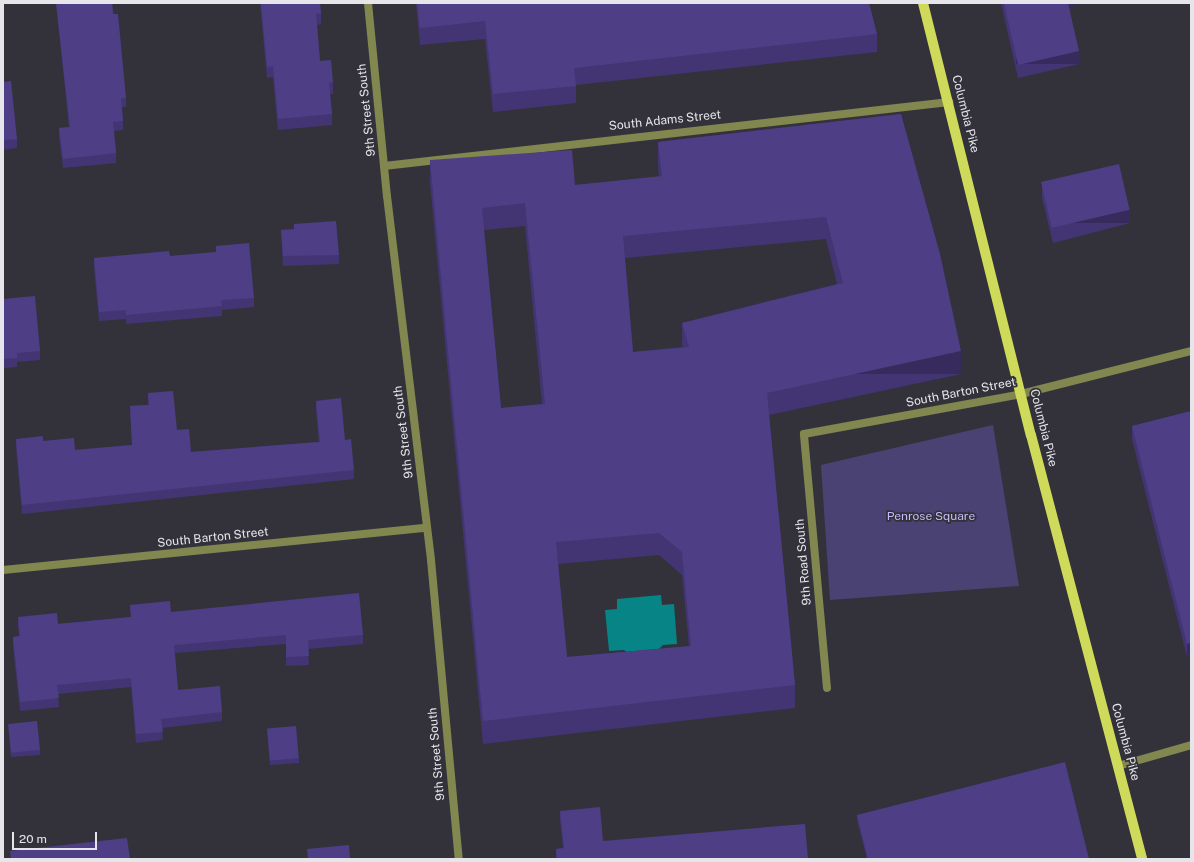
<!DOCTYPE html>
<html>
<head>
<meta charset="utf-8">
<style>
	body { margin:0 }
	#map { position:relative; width:1194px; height:862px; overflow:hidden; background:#33323b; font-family:"Public Sans",sans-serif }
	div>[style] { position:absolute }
	.green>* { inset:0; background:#4b4274 }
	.water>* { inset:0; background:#078485 }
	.street>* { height:8px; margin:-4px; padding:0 4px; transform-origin:4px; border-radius:4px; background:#81874e }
	.primary>* { height:10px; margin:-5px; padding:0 5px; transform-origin:5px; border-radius:5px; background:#cfda5b }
	.wall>* { inset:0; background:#433573 }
	.shaded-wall>* { inset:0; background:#372b5e; transform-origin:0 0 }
	.building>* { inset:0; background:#4e3e86; transform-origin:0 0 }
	span { translate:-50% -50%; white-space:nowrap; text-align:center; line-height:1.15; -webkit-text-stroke:3.5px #33323b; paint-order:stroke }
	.street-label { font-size:12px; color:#e5e5ea }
	.park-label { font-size:12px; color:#c5bbfa }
	.frame { position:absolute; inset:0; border:4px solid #e5e5ea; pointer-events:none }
	.scale { position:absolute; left:12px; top:832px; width:85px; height:18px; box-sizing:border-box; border:2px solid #e5e5ea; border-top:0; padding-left:5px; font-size:12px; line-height:14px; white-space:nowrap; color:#e5e5ea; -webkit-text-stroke:3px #33323b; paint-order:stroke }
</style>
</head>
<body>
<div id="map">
	<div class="green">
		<div style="clip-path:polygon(993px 425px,1019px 586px,830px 600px,821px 465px)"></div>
	</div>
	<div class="water">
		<div style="clip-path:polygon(661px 595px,662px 605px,674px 604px,677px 644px,663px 645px,655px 653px,630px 655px,624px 650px,609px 651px,605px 610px,617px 609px,617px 599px)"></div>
	</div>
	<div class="street">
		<div style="left:368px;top:3px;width:194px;rotate:84.4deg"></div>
		<div style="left:387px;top:196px;width:367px;rotate:83.1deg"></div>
		<div style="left:431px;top:560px;width:300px;rotate:84.7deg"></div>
		<div style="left:384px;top:166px;width:569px;rotate:-6.46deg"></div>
		<div style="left:3px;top:570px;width:425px;rotate:-5.7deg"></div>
		<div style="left:827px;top:688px;width:255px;rotate:-95.2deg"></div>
		<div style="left:804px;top:434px;width:221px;rotate:-10.4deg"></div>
		<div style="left:1021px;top:394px;width:175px;rotate:-14.2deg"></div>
		<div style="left:1118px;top:766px;width:76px;rotate:-16deg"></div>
	</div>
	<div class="primary">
		<div style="left:923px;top:3px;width:445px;rotate:76deg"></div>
		<div style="left:1031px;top:435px;width:438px;rotate:75.3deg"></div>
	</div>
	<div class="wall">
		<div style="clip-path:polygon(56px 3px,112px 3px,126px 98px,126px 107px,122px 107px,123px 121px,123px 130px,114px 131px,116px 153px,116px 163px,63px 168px,59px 137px,59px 128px,69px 127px)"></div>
		<div style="clip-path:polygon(260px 3px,320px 3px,321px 13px,321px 24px,317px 25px,320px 61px,333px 82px,333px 94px,330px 94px,332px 114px,332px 125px,278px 130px,273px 77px,267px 78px)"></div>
		<div style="clip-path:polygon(416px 3px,869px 3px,877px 34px,877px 52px,576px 85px,576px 103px,493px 112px,485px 39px,420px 45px)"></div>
		<div style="clip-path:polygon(1001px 3px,1075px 3px,1075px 6px,1069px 7px,1079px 64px,1018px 78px)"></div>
		<div style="clip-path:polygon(3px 82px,17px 139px,17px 148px,3px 150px)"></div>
		<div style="clip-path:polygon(evenodd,901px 114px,961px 374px,769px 415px,795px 685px,795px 708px,483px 744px,430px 183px,430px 160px,575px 185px,659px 177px,658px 164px,658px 142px,901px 114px,525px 226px,542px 404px,501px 408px,484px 230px,525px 226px,901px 114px,826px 239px,837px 284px,682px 323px,682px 345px,683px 347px,633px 352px,625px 258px,826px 239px,901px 114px,659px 555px,682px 575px,689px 646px,567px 657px,558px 564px,659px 555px)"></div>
		<div style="clip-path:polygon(1042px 184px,1130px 223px,1053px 243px,1042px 198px)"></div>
		<div style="clip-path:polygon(281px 230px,339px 255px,339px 264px,283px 266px)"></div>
		<div style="clip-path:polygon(170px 256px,254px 298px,254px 307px,222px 310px,222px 316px,126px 324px,126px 319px,99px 321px,94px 268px,94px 258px)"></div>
		<div style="clip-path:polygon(3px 299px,40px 351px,40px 360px,17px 362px,17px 367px,3px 368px)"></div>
		<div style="clip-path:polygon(148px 393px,177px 430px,191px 452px,319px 442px,316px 409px,316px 401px,345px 440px,354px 470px,354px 479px,22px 514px,16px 448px,16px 439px,43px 441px,75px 450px,132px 445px,130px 406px,148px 405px)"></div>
		<div style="clip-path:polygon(1191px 411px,1187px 657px,1132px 439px,1132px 426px)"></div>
		<div style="clip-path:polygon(130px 605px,171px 612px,363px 635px,363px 644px,308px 649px,309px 665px,286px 666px,286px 644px,175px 653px,178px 690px,222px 712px,222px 721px,162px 728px,163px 740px,136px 743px,131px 687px,58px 694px,59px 707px,20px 711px,13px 646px,13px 637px,19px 636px,18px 626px,18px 617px,58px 624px,131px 617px)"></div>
		<div style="clip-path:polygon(8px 724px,40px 750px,40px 755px,11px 757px)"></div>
		<div style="clip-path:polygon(267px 729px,299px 758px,299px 763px,270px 765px)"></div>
		<div style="clip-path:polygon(560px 811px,603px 841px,808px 859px,556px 859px,556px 849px,563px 848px,560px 820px)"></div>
		<div style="clip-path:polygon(857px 815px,1089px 859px,867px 859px,857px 820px)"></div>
	</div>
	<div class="shaded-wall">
		<div style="clip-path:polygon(1066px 3px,1075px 3px,1075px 6px,1066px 8px)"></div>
		<div style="left:1079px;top:51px;width:13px;height:63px;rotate:90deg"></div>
		<div style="left:1130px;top:210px;width:13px;height:80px;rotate:90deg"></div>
		<div style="left:961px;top:351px;width:23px;height:198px;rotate:90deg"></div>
		<div style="clip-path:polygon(1191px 643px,1191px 656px,1187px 657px,1187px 644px)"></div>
	</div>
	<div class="building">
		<div style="clip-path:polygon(56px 3px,112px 3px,113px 14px,118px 14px,126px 98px,121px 98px,123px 121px,113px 122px,116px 153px,63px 159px,59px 128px,70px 127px)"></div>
		<div style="clip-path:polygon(261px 3px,320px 3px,321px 13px,316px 14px,320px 61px,331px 60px,333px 82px,329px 83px,332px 114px,278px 119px,273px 66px,267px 67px)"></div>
		<div style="clip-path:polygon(417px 3px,869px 3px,877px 34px,574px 68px,576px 86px,493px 94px,485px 21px,420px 28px)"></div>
		<div style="clip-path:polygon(1004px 3px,1068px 3px,1079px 51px,1018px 65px)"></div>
		<div style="clip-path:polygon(11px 81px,17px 139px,3px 140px,3px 82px)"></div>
		<div style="clip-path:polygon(evenodd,901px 114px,940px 254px,961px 351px,767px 393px,795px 685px,483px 721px,430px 160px,572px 150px,575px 185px,662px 176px,658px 142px,901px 114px,525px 203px,545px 404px,501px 408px,482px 208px,525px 203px,901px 114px,826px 217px,843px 283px,682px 323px,689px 347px,633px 352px,623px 236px,826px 217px,901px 114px,659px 533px,682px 552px,691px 646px,567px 657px,556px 542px,659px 533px)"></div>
		<div style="left:1119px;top:164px;width:47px;height:80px;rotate:77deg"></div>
		<div style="clip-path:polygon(336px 221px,339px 255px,283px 256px,281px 230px,294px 229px,294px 224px)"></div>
		<div style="clip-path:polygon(249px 243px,254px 298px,221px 300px,222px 306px,126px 315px,126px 310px,99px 312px,94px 258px,169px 251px,170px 256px,216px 252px,216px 246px)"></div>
		<div style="clip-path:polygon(35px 296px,40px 351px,17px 353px,17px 358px,3px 359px,3px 299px)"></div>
		<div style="clip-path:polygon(173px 391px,177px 430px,189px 429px,191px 452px,320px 442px,316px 401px,341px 398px,345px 440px,351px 439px,354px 470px,22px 505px,16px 439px,43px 436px,43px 441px,74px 438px,75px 450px,132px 445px,130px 406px,149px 405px,148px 393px)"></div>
		<div style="clip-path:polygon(1191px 411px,1191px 643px,1187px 644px,1132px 426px)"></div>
		<div style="clip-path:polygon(359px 593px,363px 635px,308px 640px,309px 656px,286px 657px,286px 635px,174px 645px,178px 690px,220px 686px,222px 712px,161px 719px,163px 732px,136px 734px,131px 678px,57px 685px,59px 698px,20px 702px,13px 637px,20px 636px,18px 617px,57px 613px,58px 624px,131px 617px,130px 605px,170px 601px,171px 612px)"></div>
		<div style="left:37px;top:721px;width:29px;height:29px;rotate:84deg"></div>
		<div style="left:296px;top:726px;width:32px;height:29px;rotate:85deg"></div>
		<div style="clip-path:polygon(1065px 762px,1089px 859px,868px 859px,857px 815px)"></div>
		<div style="clip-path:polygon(600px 807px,603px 841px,805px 824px,808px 859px,557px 859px,556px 849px,564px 848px,560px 811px)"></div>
		<div style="clip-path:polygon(127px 838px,130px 859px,11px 859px,10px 851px)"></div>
		<div style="clip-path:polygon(349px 845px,350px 859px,308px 859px,307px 849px)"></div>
	</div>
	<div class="street-label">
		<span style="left:367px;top:110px;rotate:-96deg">9th Street South</span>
		<span style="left:965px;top:114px;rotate:76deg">Columbia Pike</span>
		<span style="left:665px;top:121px;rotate:-6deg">South Adams Street</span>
		<span style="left:961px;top:393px;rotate:-11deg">South Barton Street</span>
		<span style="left:1043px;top:428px;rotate:76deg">Columbia Pike</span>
		<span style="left:404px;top:432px;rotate:-97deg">9th Street South</span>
		<span style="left:213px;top:538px;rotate:-6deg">South Barton Street</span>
		<span style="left:804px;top:562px;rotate:-95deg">9th Road South</span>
		<span style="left:1125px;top:742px;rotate:75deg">Columbia Pike</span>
		<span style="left:437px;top:754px;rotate:-95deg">9th Street South</span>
	</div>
	<div class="park-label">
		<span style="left:931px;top:517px">Penrose Square</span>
	</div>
	<div class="frame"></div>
	<div class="scale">20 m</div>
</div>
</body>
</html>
